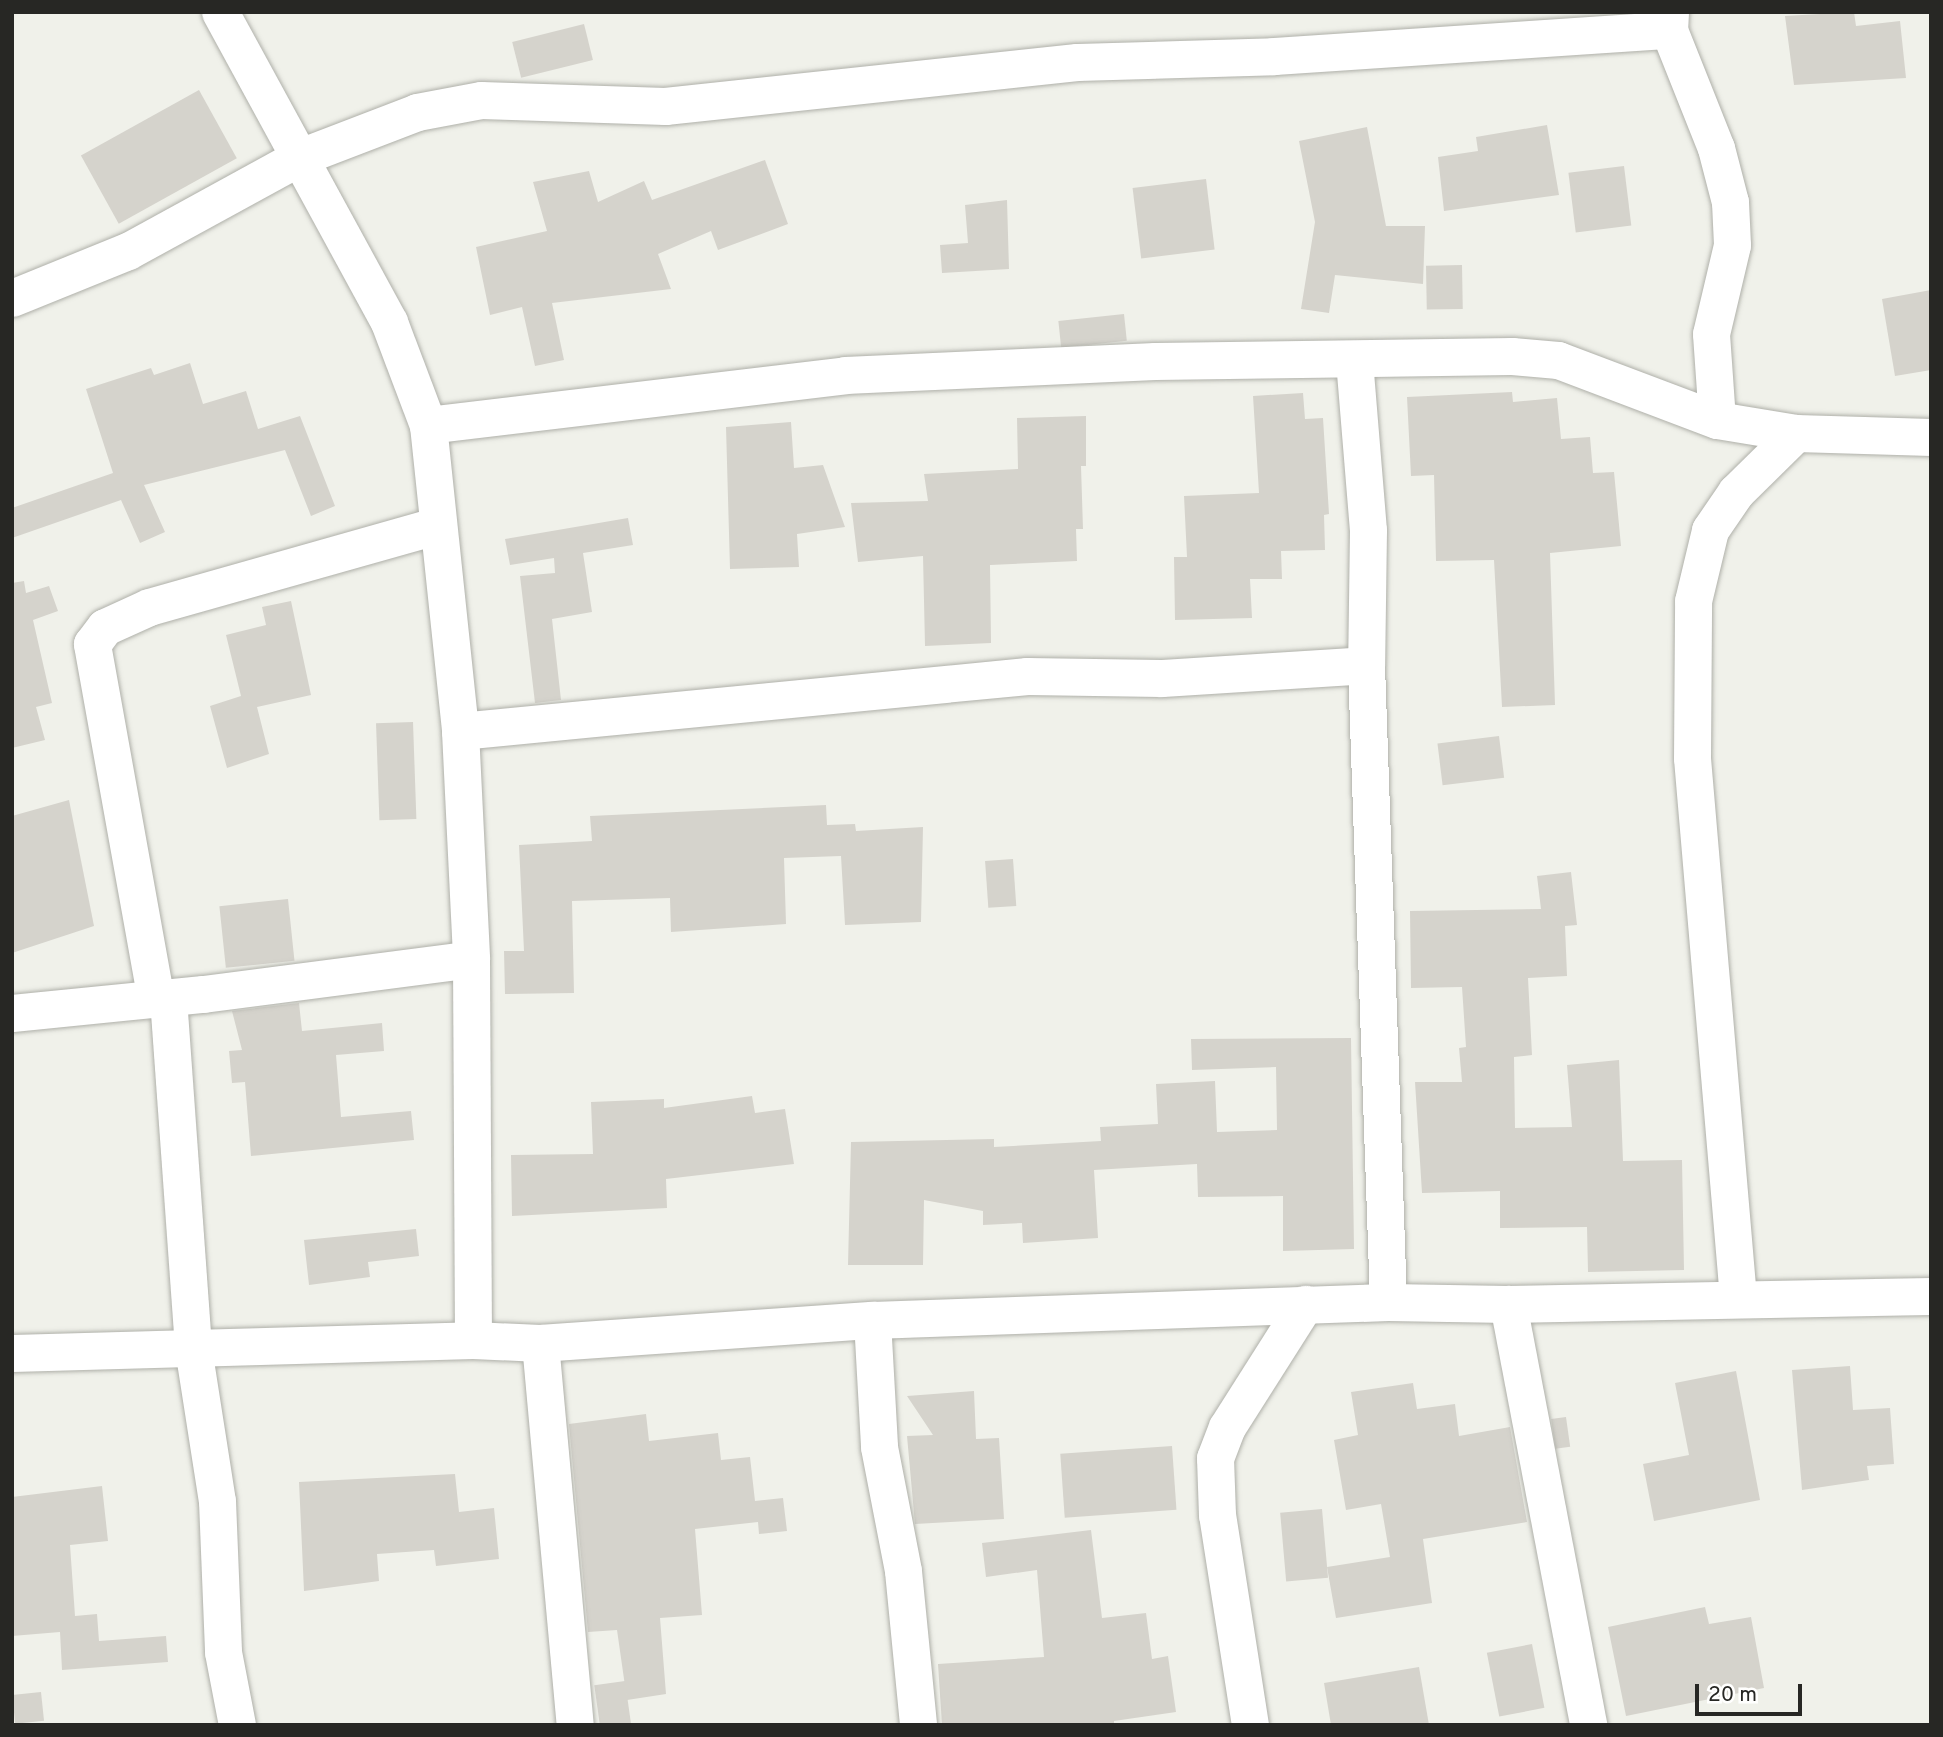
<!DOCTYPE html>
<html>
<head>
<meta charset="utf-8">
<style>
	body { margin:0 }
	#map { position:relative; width:1943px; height:1737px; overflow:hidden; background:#f0f1ea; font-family:Overpass,sans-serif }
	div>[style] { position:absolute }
	.building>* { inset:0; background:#d5d3cc; transform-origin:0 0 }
	.roads { filter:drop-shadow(0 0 2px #afb0a9) drop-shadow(0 0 2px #afb0a9) }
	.minor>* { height:37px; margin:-18.5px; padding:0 18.5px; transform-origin:18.5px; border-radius:18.5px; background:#fff }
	span { translate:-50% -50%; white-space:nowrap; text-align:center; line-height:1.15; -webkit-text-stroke:5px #fffffe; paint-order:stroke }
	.frame { position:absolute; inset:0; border:14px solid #272724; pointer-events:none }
	.scale { position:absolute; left:1695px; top:1684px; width:107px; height:32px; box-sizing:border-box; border:4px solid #272724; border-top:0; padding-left:9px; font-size:21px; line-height:24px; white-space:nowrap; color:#272724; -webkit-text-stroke:5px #fffffe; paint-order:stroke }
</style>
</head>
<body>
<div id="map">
	<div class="building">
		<div style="clip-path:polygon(1854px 12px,1856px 26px,1900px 21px,1906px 78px,1794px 85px,1785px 16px)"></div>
		<div style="left:584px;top:24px;width:37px;height:74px;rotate:76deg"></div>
		<div style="left:199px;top:90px;width:78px;height:135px;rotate:61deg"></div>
		<div style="clip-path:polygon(1547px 125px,1559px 195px,1444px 211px,1438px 157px,1478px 151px,1476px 137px)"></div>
		<div style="clip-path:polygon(1367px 127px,1386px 226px,1425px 226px,1423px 284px,1335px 275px,1329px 313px,1301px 309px,1315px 222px,1299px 141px)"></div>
		<div style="clip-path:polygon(765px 160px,788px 224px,718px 250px,711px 231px,658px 254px,671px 289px,552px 303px,564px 360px,535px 366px,522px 307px,490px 315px,476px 247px,547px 231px,533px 182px,589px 171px,598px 202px,644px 181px,652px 200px)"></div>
		<div style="left:1624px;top:166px;width:60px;height:56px;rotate:83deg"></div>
		<div style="left:1206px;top:179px;width:71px;height:74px;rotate:83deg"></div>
		<div style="clip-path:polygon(1007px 200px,1009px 269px,942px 273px,940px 245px,968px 243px,965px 205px)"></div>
		<div style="left:1462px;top:265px;width:44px;height:36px;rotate:89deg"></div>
		<div style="clip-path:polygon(1931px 290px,1931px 370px,1895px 376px,1882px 299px)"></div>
		<div style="left:1124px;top:314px;width:27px;height:66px;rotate:84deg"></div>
		<div style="clip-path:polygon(190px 363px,203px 404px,246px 391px,258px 429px,300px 416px,335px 506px,311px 516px,285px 450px,144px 485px,165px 532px,140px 543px,121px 500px,12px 538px,12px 508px,113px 473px,86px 389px,151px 368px,154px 375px)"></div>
		<div style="clip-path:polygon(1512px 392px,1513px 402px,1557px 398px,1561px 439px,1590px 437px,1593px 473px,1614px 472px,1621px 546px,1550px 553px,1555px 705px,1502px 707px,1494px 560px,1436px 561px,1434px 475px,1411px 476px,1407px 397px)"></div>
		<div style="clip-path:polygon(1303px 393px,1305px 419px,1323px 418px,1329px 514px,1324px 515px,1325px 550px,1281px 551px,1282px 579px,1250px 579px,1252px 618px,1175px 620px,1174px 557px,1187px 557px,1184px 496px,1259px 493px,1253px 396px)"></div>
		<div style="clip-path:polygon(1086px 416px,1086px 466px,1081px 466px,1083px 529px,1076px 529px,1077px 561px,990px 565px,991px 643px,925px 646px,923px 556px,858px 562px,851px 503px,928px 501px,924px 474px,1018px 469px,1017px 418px)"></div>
		<div style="clip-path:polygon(791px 422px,794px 468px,823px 465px,845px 527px,797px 534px,799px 567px,730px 569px,726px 427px)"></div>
		<div style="clip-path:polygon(628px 518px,633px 545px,583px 553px,592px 612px,552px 619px,561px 700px,535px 703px,520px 576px,555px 573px,554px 558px,510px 565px,505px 539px)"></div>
		<div style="clip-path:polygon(24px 581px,26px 593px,49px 586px,58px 611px,33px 620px,52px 703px,36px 707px,45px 740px,12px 748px,12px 583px)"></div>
		<div style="clip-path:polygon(291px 601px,311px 695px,257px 707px,269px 754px,227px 768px,210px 706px,241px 696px,226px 635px,266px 625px,262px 607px)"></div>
		<div style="left:413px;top:722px;width:97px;height:37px;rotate:88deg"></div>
		<div style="left:1499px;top:736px;width:42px;height:62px;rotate:83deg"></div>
		<div style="clip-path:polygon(69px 800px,94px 926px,12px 953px,12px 816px)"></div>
		<div style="clip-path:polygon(826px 805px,827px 825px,855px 824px,856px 831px,923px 827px,921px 922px,845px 925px,841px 856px,784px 858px,786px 924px,671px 932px,670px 898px,572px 901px,574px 993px,505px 994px,504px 951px,524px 951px,519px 845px,592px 841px,590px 816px)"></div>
		<div style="left:1013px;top:859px;width:47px;height:28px;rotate:86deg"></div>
		<div style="clip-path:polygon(1571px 872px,1577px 925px,1565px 926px,1567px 976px,1528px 978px,1532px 1055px,1514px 1057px,1515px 1128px,1572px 1127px,1567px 1065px,1619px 1060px,1623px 1161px,1682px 1160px,1684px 1270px,1588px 1272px,1587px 1227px,1500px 1228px,1500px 1191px,1422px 1193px,1415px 1082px,1462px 1082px,1459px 1048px,1466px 1047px,1462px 987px,1411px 988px,1410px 911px,1541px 909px,1537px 876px)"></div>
		<div style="left:288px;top:899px;width:62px;height:69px;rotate:84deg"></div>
		<div style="clip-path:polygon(299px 1003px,302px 1031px,382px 1023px,384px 1051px,336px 1055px,341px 1117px,411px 1111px,414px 1140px,251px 1156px,245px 1082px,232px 1083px,229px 1051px,242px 1050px,232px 1011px)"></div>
		<div style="clip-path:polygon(1351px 1038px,1354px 1249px,1283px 1251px,1283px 1196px,1198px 1197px,1197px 1164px,1094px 1170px,1098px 1238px,1023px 1243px,1022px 1223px,983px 1225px,983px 1211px,924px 1200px,923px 1265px,848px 1265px,851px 1142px,994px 1139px,994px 1147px,1101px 1141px,1100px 1127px,1158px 1124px,1156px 1084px,1215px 1081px,1217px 1132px,1277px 1130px,1276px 1067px,1192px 1070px,1191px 1039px)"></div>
		<div style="clip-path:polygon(752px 1096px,755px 1113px,785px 1109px,794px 1164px,666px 1179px,667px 1208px,512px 1216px,511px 1155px,593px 1154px,591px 1102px,664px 1099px,664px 1108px)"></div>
		<div style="clip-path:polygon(416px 1229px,419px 1256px,368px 1262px,370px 1277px,309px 1285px,304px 1240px)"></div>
		<div style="clip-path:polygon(1850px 1366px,1853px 1410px,1890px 1408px,1894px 1464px,1867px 1466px,1869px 1480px,1802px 1490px,1792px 1370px)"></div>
		<div style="clip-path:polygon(1736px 1371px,1760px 1500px,1654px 1521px,1643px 1464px,1689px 1455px,1675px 1383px)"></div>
		<div style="clip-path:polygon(1413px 1383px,1417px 1409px,1455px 1404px,1459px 1436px,1510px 1427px,1527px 1522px,1423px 1539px,1432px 1603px,1336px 1618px,1327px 1567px,1390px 1557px,1381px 1504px,1346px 1510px,1334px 1440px,1358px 1435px,1351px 1392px)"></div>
		<div style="clip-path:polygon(974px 1391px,976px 1439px,999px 1438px,1004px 1519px,915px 1524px,907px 1436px,933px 1435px,907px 1396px)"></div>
		<div style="clip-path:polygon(646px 1414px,649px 1441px,718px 1433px,721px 1460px,750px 1457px,755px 1501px,783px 1498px,787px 1531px,759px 1534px,758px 1522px,695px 1529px,702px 1615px,660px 1618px,666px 1694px,627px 1700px,617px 1630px,588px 1632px,569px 1424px)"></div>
		<div style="left:1566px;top:1417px;width:30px;height:15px;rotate:82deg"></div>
		<div style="left:1172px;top:1446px;width:64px;height:112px;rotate:86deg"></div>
		<div style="clip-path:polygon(455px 1474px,459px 1512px,494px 1508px,499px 1559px,436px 1566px,434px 1550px,377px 1554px,379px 1581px,304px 1591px,299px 1482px)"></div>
		<div style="clip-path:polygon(102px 1486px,108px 1541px,70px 1545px,75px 1616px,97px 1614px,99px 1641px,166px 1636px,168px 1662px,62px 1670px,60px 1632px,12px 1636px,12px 1497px)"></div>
		<div style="left:1322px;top:1509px;width:69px;height:42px;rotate:85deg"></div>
		<div style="clip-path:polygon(1091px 1530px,1102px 1618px,1146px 1613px,1152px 1659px,1168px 1656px,1176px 1712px,1114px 1721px,1114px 1725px,942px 1725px,938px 1664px,1044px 1657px,1037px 1570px,986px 1577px,982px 1543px)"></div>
		<div style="clip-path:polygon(1705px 1607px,1709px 1624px,1751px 1617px,1764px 1688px,1626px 1716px,1608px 1627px)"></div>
		<div style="left:1532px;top:1644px;width:65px;height:46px;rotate:79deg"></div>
		<div style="clip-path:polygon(1419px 1667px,1429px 1725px,1331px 1725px,1324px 1683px)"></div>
		<div style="left:625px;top:1681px;width:44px;height:31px;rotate:82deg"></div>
		<div style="left:41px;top:1692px;width:29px;height:29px;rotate:84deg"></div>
	</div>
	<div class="roads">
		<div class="minor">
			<div style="left:220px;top:12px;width:353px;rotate:61.4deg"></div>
			<div style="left:389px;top:322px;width:110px;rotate:69.3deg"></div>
			<div style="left:428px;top:425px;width:308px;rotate:84deg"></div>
			<div style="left:460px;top:731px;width:228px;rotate:87.2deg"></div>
			<div style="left:471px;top:959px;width:381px;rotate:89.7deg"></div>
			<div style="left:1670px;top:12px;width:18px;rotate:93deg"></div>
			<div style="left:1669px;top:30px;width:127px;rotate:68.3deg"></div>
			<div style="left:1716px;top:148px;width:56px;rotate:75.5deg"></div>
			<div style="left:1730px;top:202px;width:43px;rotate:87.3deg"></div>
			<div style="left:1732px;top:245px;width:91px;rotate:103.3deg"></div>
			<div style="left:1711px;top:334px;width:86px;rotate:86deg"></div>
			<div style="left:12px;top:298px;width:125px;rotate:-22.1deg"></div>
			<div style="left:128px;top:251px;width:196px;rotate:-28.7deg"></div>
			<div style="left:300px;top:157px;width:125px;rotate:-21deg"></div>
			<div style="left:417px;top:112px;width:65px;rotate:-10.6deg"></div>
			<div style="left:481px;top:100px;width:184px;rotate:1.9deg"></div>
			<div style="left:665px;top:106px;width:414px;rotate:-6.1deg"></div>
			<div style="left:1077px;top:62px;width:197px;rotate:-1.7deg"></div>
			<div style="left:1274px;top:56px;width:396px;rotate:-3.8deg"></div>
			<div style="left:1354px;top:360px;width:171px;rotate:85.3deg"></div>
			<div style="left:1368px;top:530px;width:135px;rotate:90.8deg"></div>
			<div style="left:1366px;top:665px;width:637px;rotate:88.02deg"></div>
			<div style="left:428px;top:425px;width:420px;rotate:-6.8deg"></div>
			<div style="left:845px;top:375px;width:310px;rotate:-2.6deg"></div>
			<div style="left:1155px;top:361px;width:357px;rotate:-0.8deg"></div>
			<div style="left:1512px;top:356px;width:46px;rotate:5deg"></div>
			<div style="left:1558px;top:360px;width:170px;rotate:20.7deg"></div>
			<div style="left:1717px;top:420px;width:80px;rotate:9.3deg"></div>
			<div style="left:1796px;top:433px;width:135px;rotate:1.7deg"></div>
			<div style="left:460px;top:731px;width:570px;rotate:-5.54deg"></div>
			<div style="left:1027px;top:676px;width:134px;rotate:0.9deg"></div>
			<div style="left:1161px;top:678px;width:205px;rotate:-3.6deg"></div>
			<div style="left:168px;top:998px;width:351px;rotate:85.9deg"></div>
			<div style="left:193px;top:1348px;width:155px;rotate:81.1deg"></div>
			<div style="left:217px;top:1501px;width:151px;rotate:87.7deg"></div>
			<div style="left:223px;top:1652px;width:74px;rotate:79.1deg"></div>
			<div style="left:156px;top:1000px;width:362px;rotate:-100.2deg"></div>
			<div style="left:92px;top:644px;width:21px;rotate:-53deg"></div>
			<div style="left:105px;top:627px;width:48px;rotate:-24.4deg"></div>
			<div style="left:149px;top:607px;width:297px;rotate:-15.8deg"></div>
			<div style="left:12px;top:1013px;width:192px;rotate:-5.7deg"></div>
			<div style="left:203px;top:994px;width:270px;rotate:-7.4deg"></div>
			<div style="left:1738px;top:1298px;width:542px;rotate:-94.87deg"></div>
			<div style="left:1692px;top:758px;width:157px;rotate:-89.6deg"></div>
			<div style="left:1693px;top:601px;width:73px;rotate:-76.5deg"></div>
			<div style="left:1710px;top:530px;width:46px;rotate:-55.6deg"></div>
			<div style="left:1736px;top:492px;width:84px;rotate:-44.5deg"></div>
			<div style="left:1508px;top:1304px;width:429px;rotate:79.2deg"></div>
			<div style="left:872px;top:1320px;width:127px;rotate:86.8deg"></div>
			<div style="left:879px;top:1447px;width:126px;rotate:79deg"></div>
			<div style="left:903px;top:1571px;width:155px;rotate:84.4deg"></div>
			<div style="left:540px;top:1343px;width:384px;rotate:84.8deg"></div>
			<div style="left:12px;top:1353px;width:461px;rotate:-1.6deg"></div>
			<div style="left:473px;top:1340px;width:67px;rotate:2.6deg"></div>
			<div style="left:540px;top:1343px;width:333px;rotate:-4deg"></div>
			<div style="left:872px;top:1320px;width:516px;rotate:-2deg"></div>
			<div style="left:1388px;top:1302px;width:120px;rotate:1deg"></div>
			<div style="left:1508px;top:1304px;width:423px;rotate:-1.1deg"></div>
			<div style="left:1250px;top:1725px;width:213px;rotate:-98.9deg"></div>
			<div style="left:1217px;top:1515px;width:57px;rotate:-92deg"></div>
			<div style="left:1215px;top:1458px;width:33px;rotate:-69deg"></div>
			<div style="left:1227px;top:1427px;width:146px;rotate:-57.6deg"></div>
		</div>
	</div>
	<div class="frame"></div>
	<div class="scale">20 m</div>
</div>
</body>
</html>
